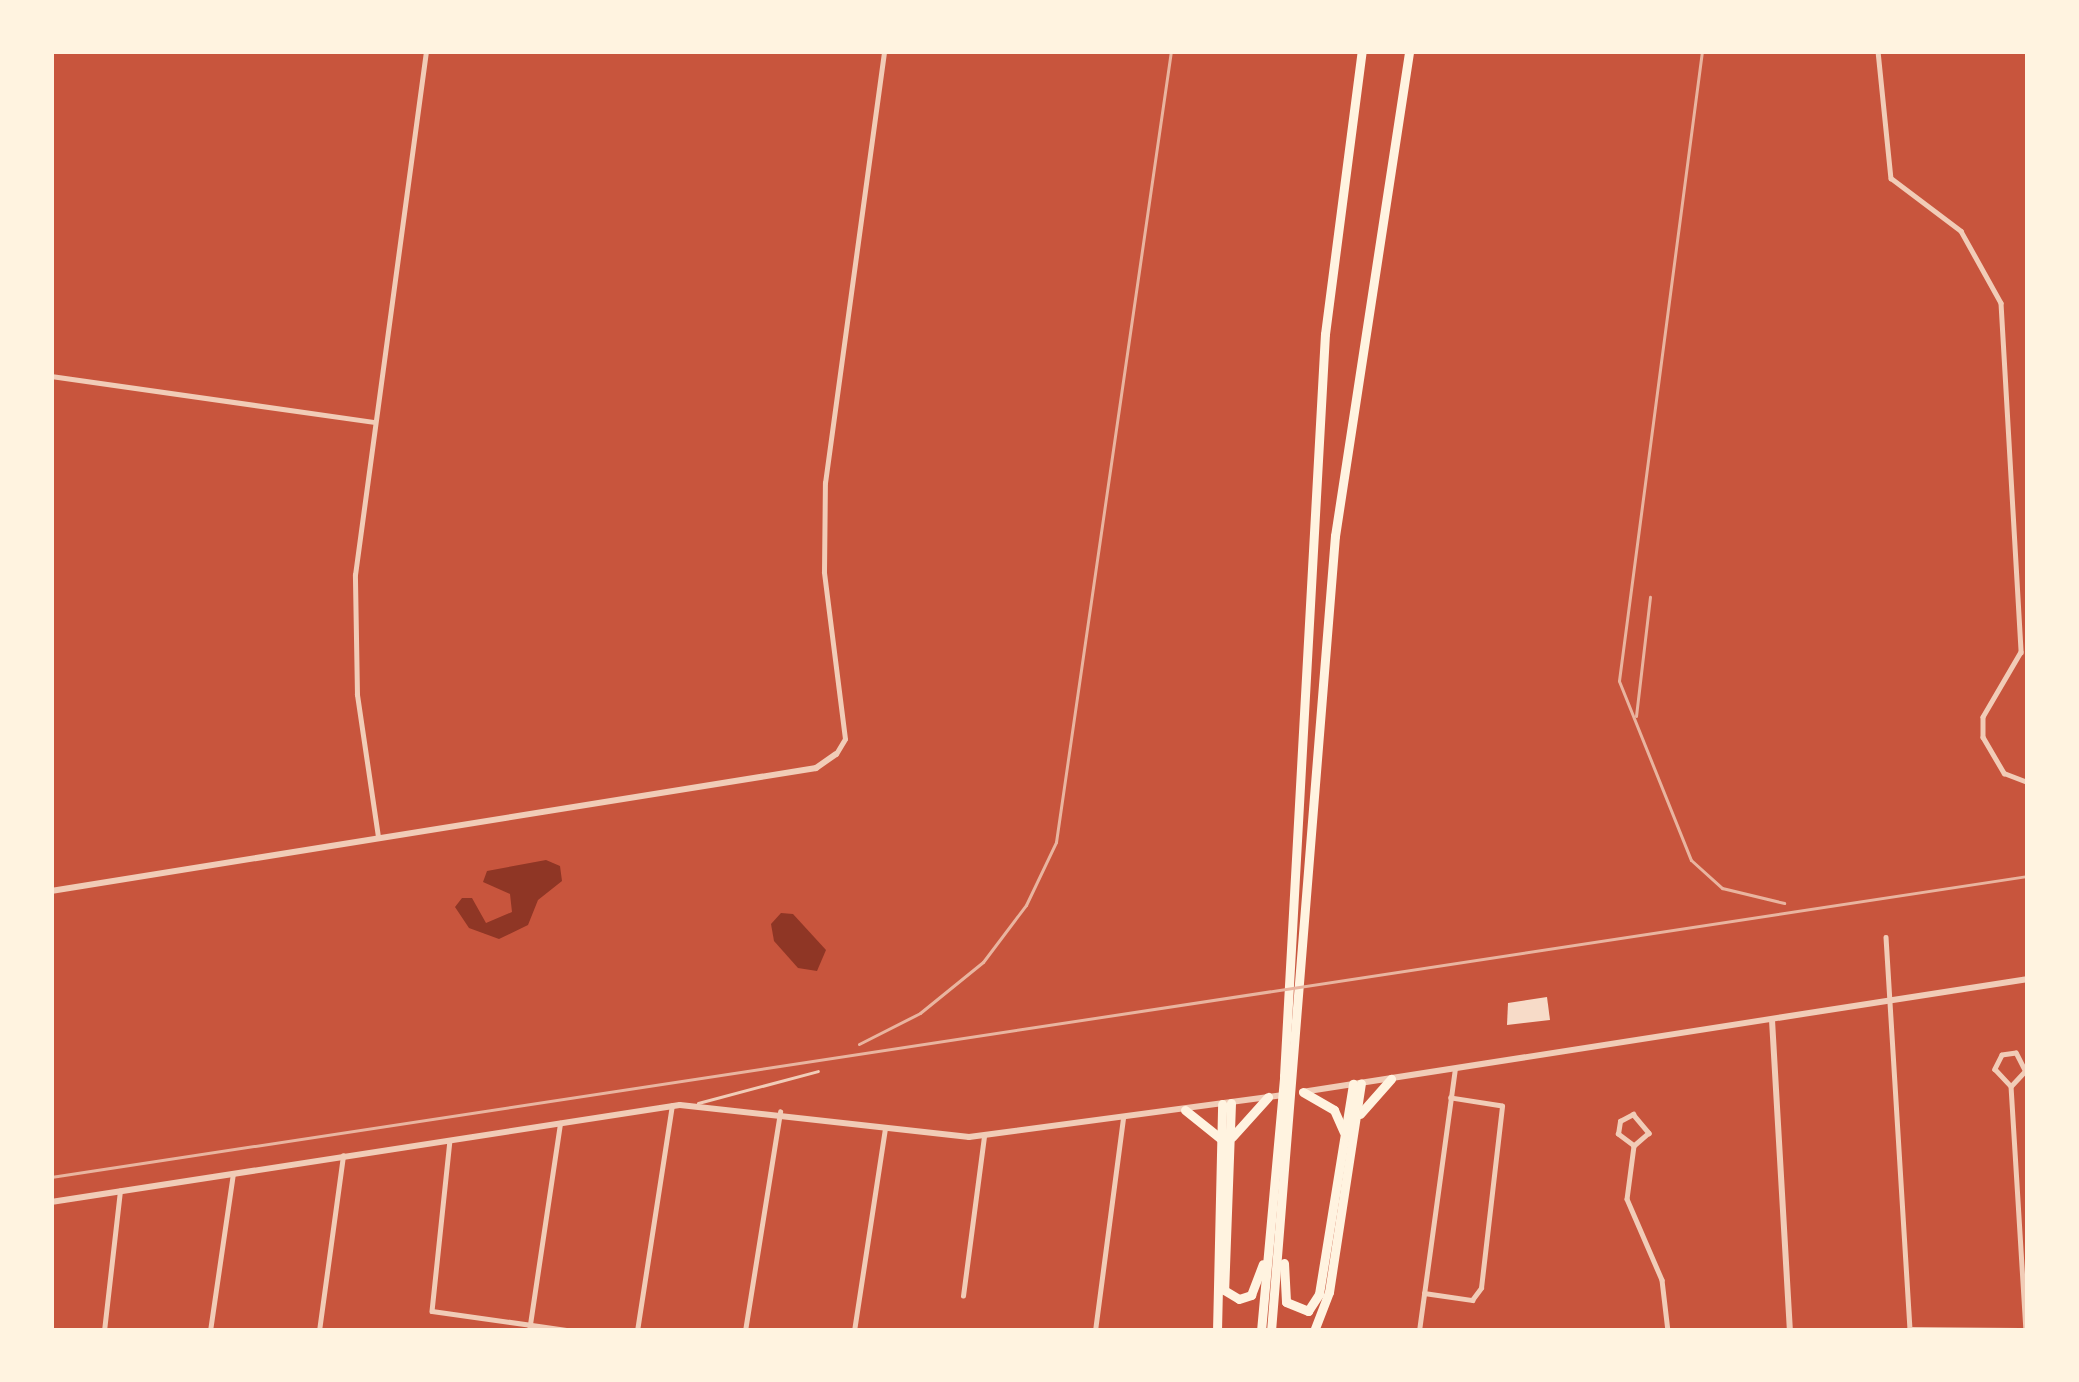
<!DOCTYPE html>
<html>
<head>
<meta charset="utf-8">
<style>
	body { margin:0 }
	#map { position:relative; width:2079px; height:1382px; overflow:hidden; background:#c8553d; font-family:"Fira Sans Condensed",sans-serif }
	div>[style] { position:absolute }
	.water>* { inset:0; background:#8f3625 }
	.building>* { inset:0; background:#f7dbc8 }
	.path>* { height:3px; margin:-1.5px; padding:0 1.5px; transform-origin:1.5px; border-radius:1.5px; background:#fff3e0 }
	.service>* { height:3px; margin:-1.5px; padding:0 1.5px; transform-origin:1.5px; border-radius:1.5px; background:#f1ccb7 }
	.minor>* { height:4.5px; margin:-2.25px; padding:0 2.25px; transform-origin:2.25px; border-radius:2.25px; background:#f1ccb7 }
	.tertiary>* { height:6px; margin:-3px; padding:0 3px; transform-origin:3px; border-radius:3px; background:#f1ccb7 }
	.motorway>* { height:9px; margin:-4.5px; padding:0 4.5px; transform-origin:4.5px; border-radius:4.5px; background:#fff3e0 }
	.rail>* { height:3px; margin:-1.5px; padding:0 1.5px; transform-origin:1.5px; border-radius:1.5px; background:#e9b49f }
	span { translate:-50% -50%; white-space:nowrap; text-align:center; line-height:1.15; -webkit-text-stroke:12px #fff3e0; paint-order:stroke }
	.frame { position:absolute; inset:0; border:54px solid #fff3e0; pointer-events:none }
</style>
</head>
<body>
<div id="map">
	<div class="water">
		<div style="clip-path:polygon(546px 860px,560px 866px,562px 881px,538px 900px,528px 925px,499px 939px,469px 928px,455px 907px,462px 898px,472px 898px,486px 923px,512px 912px,510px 894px,483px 882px,487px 871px)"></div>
		<div style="clip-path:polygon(781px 913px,793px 914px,826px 950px,817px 971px,798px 968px,774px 941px,771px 924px)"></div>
	</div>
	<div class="building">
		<div style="clip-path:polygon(1547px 997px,1550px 1020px,1507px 1025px,1508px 1003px)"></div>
	</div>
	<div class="path">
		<div style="left:1889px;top:1331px;width:16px;rotate:-4deg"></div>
	</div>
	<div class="service">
		<div style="left:698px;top:1103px;width:124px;rotate:-14.9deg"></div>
	</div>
	<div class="minor">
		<div style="left:1878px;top:51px;width:128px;rotate:84.2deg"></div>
		<div style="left:1891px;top:178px;width:88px;rotate:37.1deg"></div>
		<div style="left:1961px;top:231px;width:82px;rotate:60.9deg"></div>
		<div style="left:2001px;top:303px;width:350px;rotate:86.7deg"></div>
		<div style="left:2021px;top:652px;width:75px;rotate:120.3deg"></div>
		<div style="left:1983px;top:717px;width:20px;rotate:90deg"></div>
		<div style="left:1983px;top:737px;width:42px;rotate:59.7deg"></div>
		<div style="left:2004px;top:773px;width:26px;rotate:21deg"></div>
		<div style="left:51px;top:376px;width:327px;rotate:8.1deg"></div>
		<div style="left:836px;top:754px;width:17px;rotate:-59deg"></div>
		<div style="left:845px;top:739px;width:168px;rotate:-97.2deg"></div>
		<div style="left:824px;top:572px;width:89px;rotate:-89.4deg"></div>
		<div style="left:825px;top:483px;width:436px;rotate:-82.2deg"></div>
		<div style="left:378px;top:837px;width:144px;rotate:-98.4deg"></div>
		<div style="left:357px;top:695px;width:120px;rotate:-91deg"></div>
		<div style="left:355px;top:575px;width:529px;rotate:-82.28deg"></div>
		<div style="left:1886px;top:937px;width:395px;rotate:86.5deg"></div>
		<div style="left:2011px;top:1086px;width:21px;rotate:-47deg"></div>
		<div style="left:2025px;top:1071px;width:20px;rotate:-117deg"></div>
		<div style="left:2016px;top:1053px;width:14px;rotate:172deg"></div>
		<div style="left:2002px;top:1055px;width:16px;rotate:117deg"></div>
		<div style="left:1995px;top:1069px;width:23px;rotate:47deg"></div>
		<div style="left:2011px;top:1086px;width:245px;rotate:86.5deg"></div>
		<div style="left:450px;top:1140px;width:172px;rotate:96deg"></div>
		<div style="left:432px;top:1311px;width:144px;rotate:8deg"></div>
		<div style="left:1634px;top:1146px;width:20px;rotate:-143deg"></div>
		<div style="left:1618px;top:1134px;width:13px;rotate:-81deg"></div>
		<div style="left:1620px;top:1121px;width:15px;rotate:-28deg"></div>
		<div style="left:1633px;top:1114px;width:25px;rotate:50deg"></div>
		<div style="left:1649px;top:1133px;width:20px;rotate:139deg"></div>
		<div style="left:1634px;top:1146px;width:53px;rotate:97.5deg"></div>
		<div style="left:1627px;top:1199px;width:88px;rotate:66.6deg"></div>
		<div style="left:1662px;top:1280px;width:51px;rotate:83.3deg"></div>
		<div style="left:1424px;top:1293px;width:49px;rotate:8.3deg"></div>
		<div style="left:1472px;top:1300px;width:15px;rotate:-53deg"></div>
		<div style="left:1481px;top:1288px;width:183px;rotate:-83.4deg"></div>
		<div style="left:1502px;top:1106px;width:52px;rotate:-171.1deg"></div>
		<div style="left:963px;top:1296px;width:161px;rotate:-82.5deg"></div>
		<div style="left:104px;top:1331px;width:141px;rotate:-83.5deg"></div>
		<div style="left:210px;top:1331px;width:159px;rotate:-81.7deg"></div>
		<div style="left:319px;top:1331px;width:177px;rotate:-82.2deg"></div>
		<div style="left:529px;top:1331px;width:210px;rotate:-81.5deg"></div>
		<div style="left:637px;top:1331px;width:228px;rotate:-81.2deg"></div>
		<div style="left:745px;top:1331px;width:222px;rotate:-80.9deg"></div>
		<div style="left:854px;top:1331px;width:205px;rotate:-81.3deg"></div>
		<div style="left:1095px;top:1331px;width:214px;rotate:-82.5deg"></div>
		<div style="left:1419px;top:1331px;width:264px;rotate:-82.2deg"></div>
	</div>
	<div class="tertiary">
		<div style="left:51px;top:891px;width:775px;rotate:-9.13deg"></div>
		<div style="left:816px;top:768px;width:24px;rotate:-35deg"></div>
		<div style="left:1772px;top:1020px;width:312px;rotate:86.7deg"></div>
		<div style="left:1302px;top:1092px;width:735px;rotate:-8.85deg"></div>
		<div style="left:51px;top:1202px;width:636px;rotate:-8.77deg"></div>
		<div style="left:680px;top:1105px;width:291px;rotate:6.3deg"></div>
		<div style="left:969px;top:1137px;width:317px;rotate:-7.6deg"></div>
		<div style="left:1910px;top:1330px;width:110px;rotate:0.5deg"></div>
	</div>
	<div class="motorway">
		<div style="left:1303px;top:1092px;width:36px;rotate:30deg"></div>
		<div style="left:1334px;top:1110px;width:24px;rotate:66deg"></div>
		<div style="left:1231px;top:1103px;width:187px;rotate:92.1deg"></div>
		<div style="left:1224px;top:1290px;width:17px;rotate:31deg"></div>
		<div style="left:1239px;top:1299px;width:13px;rotate:-18deg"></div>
		<div style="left:1251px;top:1295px;width:33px;rotate:-69deg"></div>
		<div style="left:1185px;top:1110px;width:45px;rotate:38.7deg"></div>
		<div style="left:1360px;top:1114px;width:47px;rotate:-48.5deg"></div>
		<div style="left:1232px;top:1137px;width:54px;rotate:-48deg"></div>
		<div style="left:1284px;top:1263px;width:39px;rotate:87deg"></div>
		<div style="left:1286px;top:1302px;width:24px;rotate:22deg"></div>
		<div style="left:1308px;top:1311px;width:20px;rotate:-57deg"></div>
		<div style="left:1319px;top:1294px;width:213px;rotate:-80.8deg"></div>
		<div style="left:1217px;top:1331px;width:227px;rotate:-88.7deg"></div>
		<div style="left:1261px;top:1331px;width:256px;rotate:-84.8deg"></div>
		<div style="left:1284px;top:1076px;width:743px;rotate:-86.84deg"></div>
		<div style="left:1325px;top:334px;width:285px;rotate:-82.6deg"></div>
		<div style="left:1271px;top:1331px;width:798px;rotate:-85.4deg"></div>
		<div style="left:1335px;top:536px;width:491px;rotate:-81.3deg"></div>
		<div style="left:1314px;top:1331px;width:42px;rotate:-69deg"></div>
		<div style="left:1329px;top:1292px;width:211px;rotate:-81.3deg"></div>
	</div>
	<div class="rail">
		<div style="left:1702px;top:51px;width:635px;rotate:97.51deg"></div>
		<div style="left:1619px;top:681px;width:193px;rotate:68.1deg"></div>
		<div style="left:1691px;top:860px;width:42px;rotate:42.1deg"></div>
		<div style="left:1722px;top:888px;width:64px;rotate:13.6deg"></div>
		<div style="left:1636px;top:716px;width:120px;rotate:-83.3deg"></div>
		<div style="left:859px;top:1044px;width:68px;rotate:-26.9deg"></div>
		<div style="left:920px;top:1013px;width:81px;rotate:-39deg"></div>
		<div style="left:983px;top:962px;width:71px;rotate:-53deg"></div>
		<div style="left:1026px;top:905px;width:70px;rotate:-64.5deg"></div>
		<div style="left:1056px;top:842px;width:799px;rotate:-81.73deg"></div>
		<div style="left:51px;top:1177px;width:2000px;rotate:-8.66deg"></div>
	</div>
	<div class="frame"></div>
</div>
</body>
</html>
